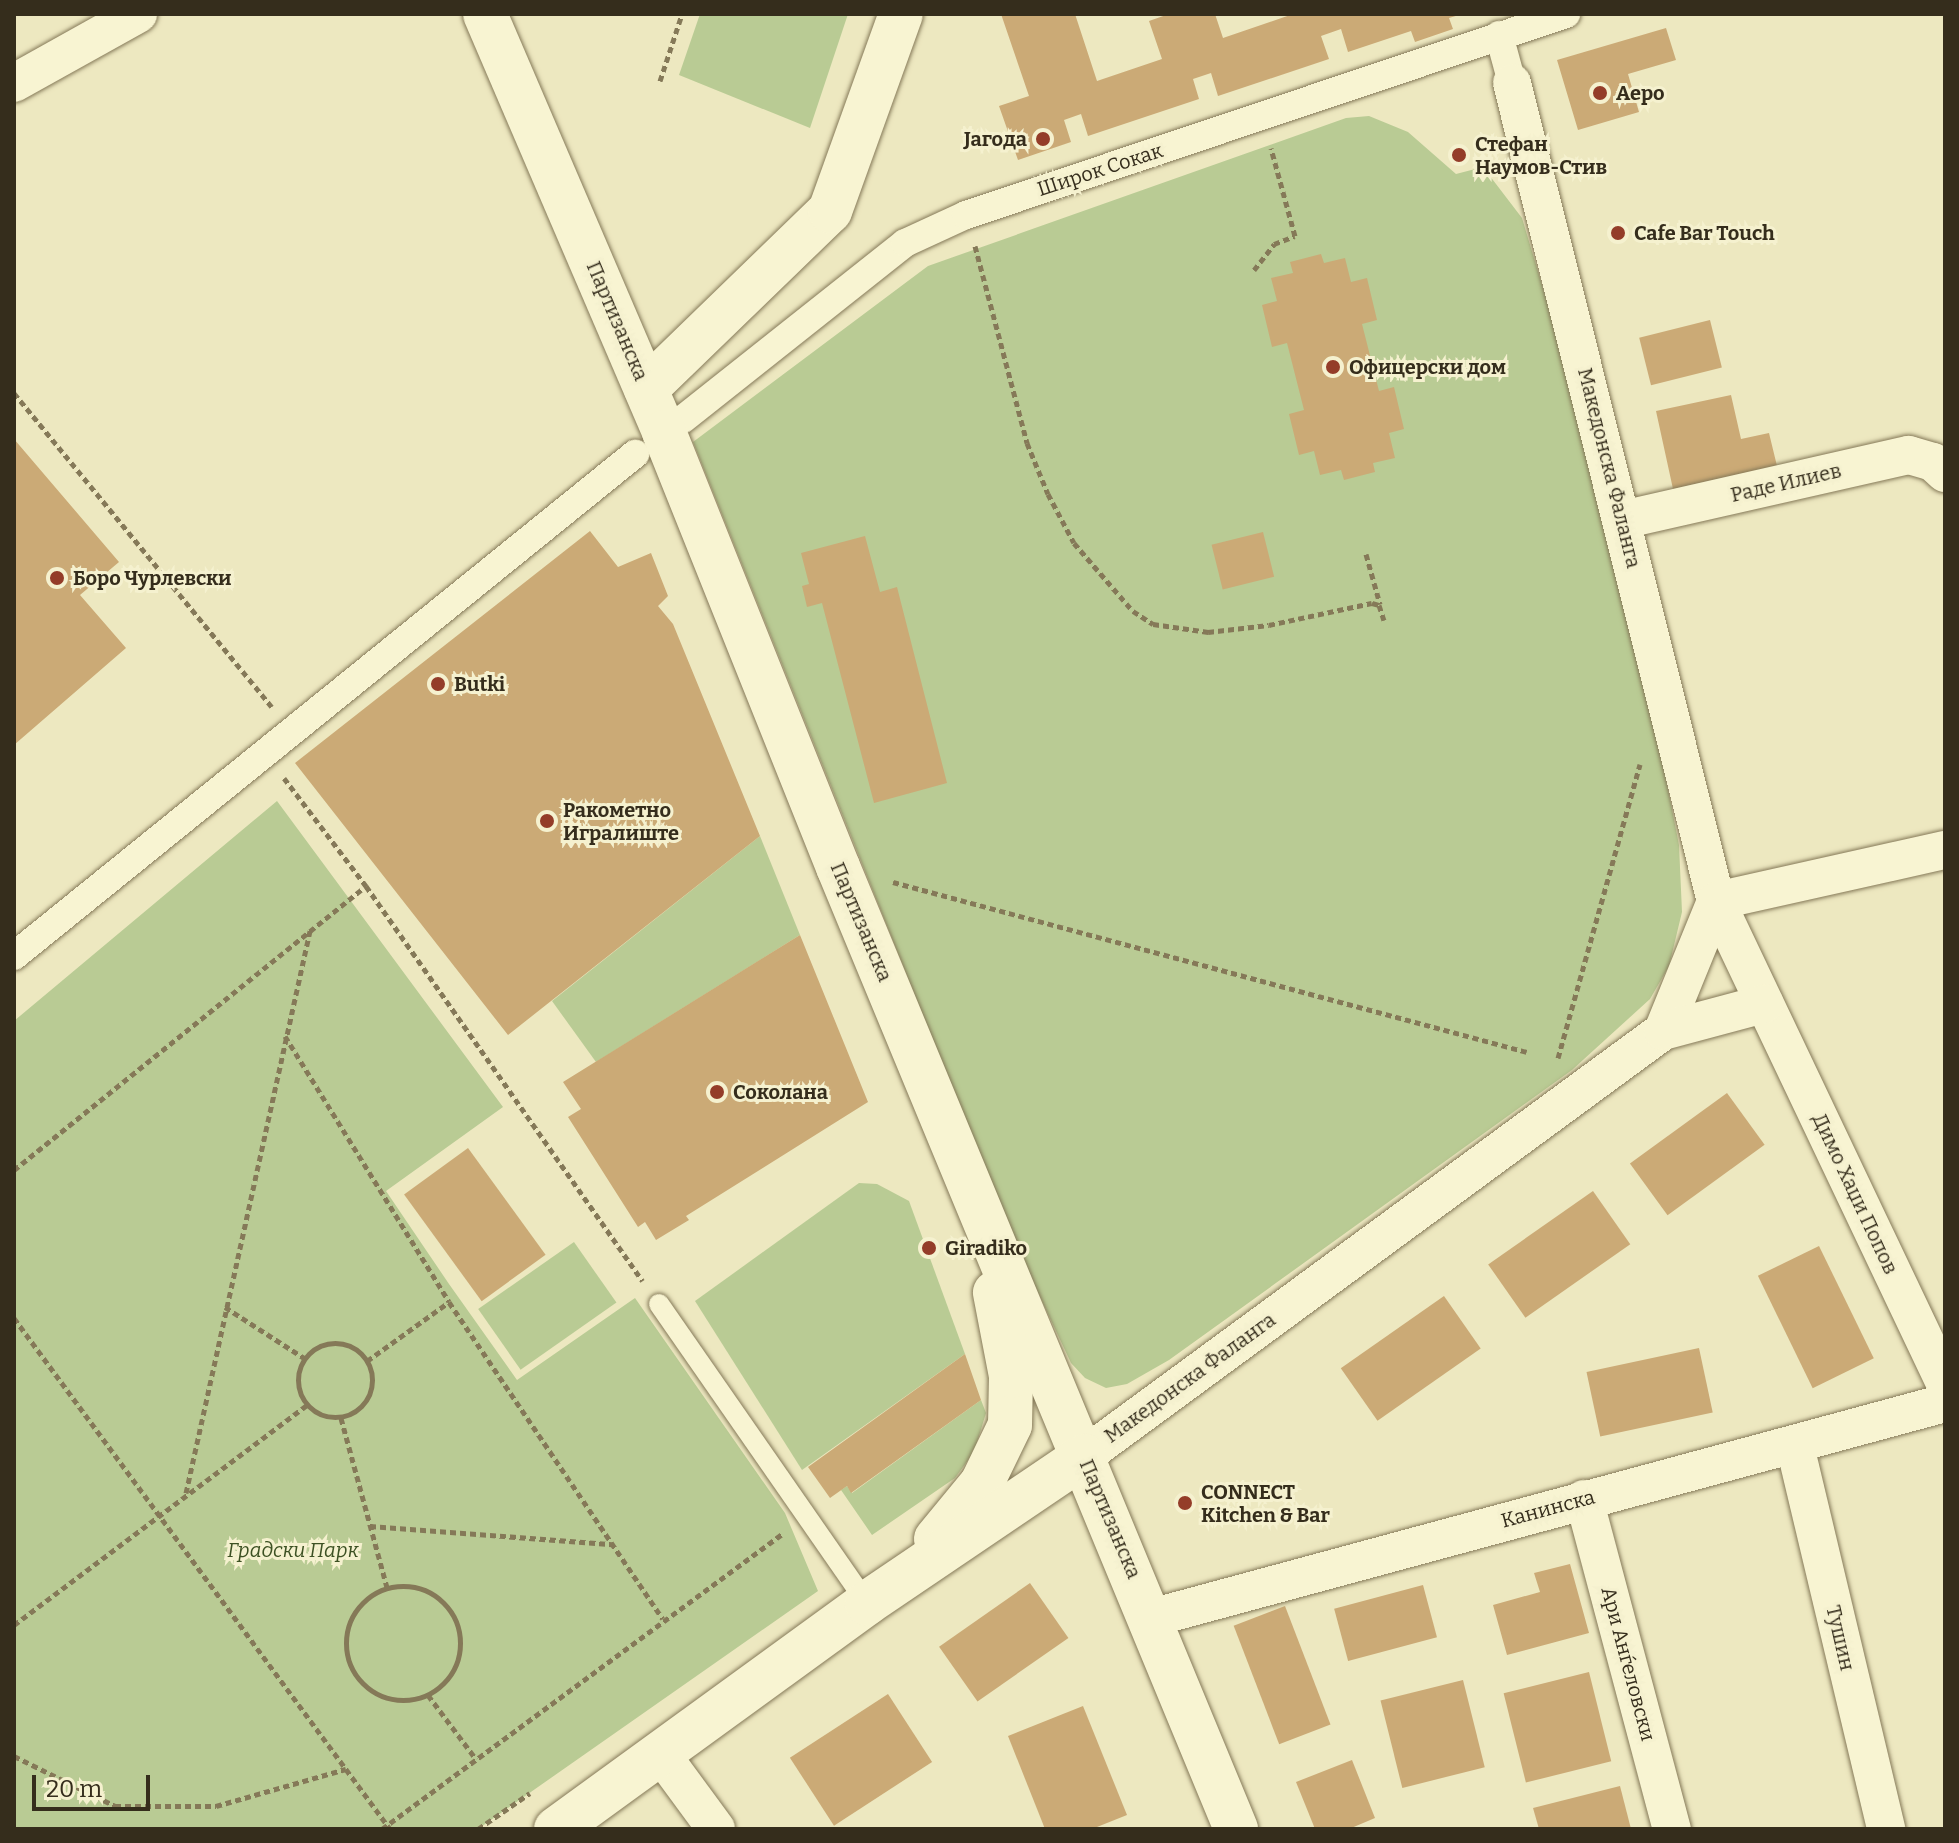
<!DOCTYPE html>
<html>
<head>
<meta charset="utf-8">
<style>
	body { margin:0 }
	#map { position:relative; width:1959px; height:1843px; overflow:hidden; background:#ede8c0; font-family:Bitter,serif }
	div>[style] { position:absolute }
	.green>* { inset:0; background:#b9cb94; transform-origin:0 0 }
	.building>* { inset:0; background:#cbaa76; transform-origin:0 0 }
	.path>* { height:5px; margin-top:-2.5px; transform-origin:0; background:repeating-linear-gradient(90deg,#857958 0 6px,transparent 0 10px) }
	.path>.ring { margin:-2.5px; padding:0; box-sizing:content-box; background:none; border:5px solid #857958; border-radius:50% }
	.roads { filter:drop-shadow(0 0 2px #857958) drop-shadow(0 0 2px #857958) }
	.service>* { height:20px; margin:-10px; padding:0 10px; transform-origin:10px; border-radius:10px; background:#f8f4d2 }
	.pedestrian>* { height:28px; margin:-14px; padding:0 14px; transform-origin:14px; border-radius:14px; background:#f8f4d2 }
	.minor>* { height:38px; margin:-19px; padding:0 19px; transform-origin:19px; border-radius:19px; background:#f8f4d2 }
	.tertiary>* { height:44px; margin:-22px; padding:0 22px; transform-origin:22px; border-radius:22px; background:#f8f4d2 }
	.dots>* { width:22px; height:22px; translate:-50% -50%; box-sizing:border-box; border:4px solid #f5f1cf; border-radius:50% }
	span { translate:-50% -50%; white-space:nowrap; text-align:center; line-height:1.15; -webkit-text-stroke:6px #f5f1cf; paint-order:stroke }
	.poi-label { font-size:20px; color:#352d1c; font-weight:700 }
	.left { translate:0 -50%; text-align:left }
	.right { translate:-100% -50%; text-align:right }
	.street-label { font-size:20px; color:#352d1c }
	.park-label { font-size:20px; color:#3d5123; font-style:italic }
	.frame { position:absolute; inset:0; border:16px solid #352d1c; pointer-events:none }
	.scale { position:absolute; left:32px; top:1775px; width:118px; height:36px; box-sizing:border-box; border:4px solid #352d1c; border-top:0; padding-left:10px; font-size:24px; line-height:28px; white-space:nowrap; color:#352d1c; -webkit-text-stroke:6px #f5f1cf; paint-order:stroke }
</style>
</head>
<body>
<div id="map">
	<div class="green">
		<div style="clip-path:polygon(700px 14px,848px 14px,810px 128px,679px 75px)"></div>
		<div style="clip-path:polygon(1369px 116px,1408px 132px,1456px 174px,1483px 167px,1522px 218px,1567px 368px,1650px 697px,1679px 845px,1682px 912px,1669px 966px,1650px 999px,1572px 1070px,1169px 1360px,1127px 1384px,1106px 1388px,1085px 1378px,1071px 1363px,1011px 1235px,693px 442px,928px 266px,1346px 118px)"></div>
		<div style="clip-path:polygon(277px 801px,503px 1107px,386px 1191px,449px 1284px,517px 1380px,635px 1298px,785px 1513px,818px 1591px,478px 1829px,14px 1829px,14px 1021px)"></div>
		<div style="clip-path:polygon(760px 836px,800px 935px,596px 1062px,552px 1001px)"></div>
		<div style="clip-path:polygon(859px 1183px,877px 1184px,909px 1201px,965px 1354px,802px 1470px,695px 1301px)"></div>
		<div style="left:574px;top:1242px;width:74px;height:117px;rotate:55deg"></div>
		<div style="clip-path:polygon(981px 1400px,986px 1413px,974px 1452px,955px 1478px,872px 1535px,841px 1490px,847px 1486px,852px 1493px)"></div>
	</div>
	<div class="building">
		<div style="clip-path:polygon(1001px 14px,1075px 14px,1097px 81px,1162px 59px,1149px 21px,1169px 14px,1215px 14px,1223px 38px,1293px 14px,1459px 15px,1449px 18px,1453px 29px,1415px 42px,1411px 31px,1348px 52px,1341px 29px,1321px 36px,1329px 59px,1218px 96px,1211px 73px,1193px 79px,1199px 99px,1088px 136px,1081px 114px,1064px 120px,1071px 142px,1018px 160px,999px 106px,1029px 96px)"></div>
		<div style="clip-path:polygon(1666px 28px,1676px 60px,1628px 74px,1639px 112px,1578px 130px,1557px 60px)"></div>
		<div style="clip-path:polygon(1321px 254px,1324px 263px,1345px 258px,1351px 282px,1367px 278px,1377px 320px,1362px 324px,1379px 391px,1394px 387px,1404px 429px,1389px 433px,1395px 458px,1373px 463px,1375px 472px,1344px 480px,1341px 470px,1320px 475px,1314px 451px,1299px 455px,1289px 414px,1304px 410px,1287px 343px,1272px 347px,1262px 305px,1277px 301px,1271px 278px,1293px 273px,1290px 262px)"></div>
		<div style="left:1710px;top:320px;width:49px;height:73px;rotate:76deg"></div>
		<div style="clip-path:polygon(1731px 395px,1741px 439px,1769px 433px,1777px 466px,1673px 489px,1656px 411px)"></div>
		<div style="clip-path:polygon(14px 439px,119px 562px,80px 595px,126px 648px,14px 745px)"></div>
		<div style="clip-path:polygon(590px 531px,618px 567px,651px 553px,668px 596px,658px 606px,673px 624px,760px 836px,508px 1035px,295px 763px)"></div>
		<div style="left:1263px;top:532px;width:46px;height:53px;rotate:76deg"></div>
		<div style="clip-path:polygon(865px 536px,880px 592px,897px 587px,947px 783px,874px 803px,822px 603px,807px 607px,802px 586px,809px 584px,801px 553px)"></div>
		<div style="clip-path:polygon(800px 935px,868px 1102px,686px 1216px,689px 1220px,656px 1240px,645px 1222px,638px 1227px,568px 1117px,581px 1109px,563px 1082px)"></div>
		<div style="left:1727px;top:1093px;width:64px;height:120px;rotate:54deg"></div>
		<div style="left:468px;top:1148px;width:132px;height:79px;rotate:54deg"></div>
		<div style="left:1593px;top:1191px;width:65px;height:128px;rotate:55deg"></div>
		<div style="left:1819px;top:1246px;width:125px;height:68px;rotate:64deg"></div>
		<div style="left:1444px;top:1296px;width:64px;height:126px;rotate:55deg"></div>
		<div style="left:1699px;top:1348px;width:66px;height:115px;rotate:78deg"></div>
		<div style="clip-path:polygon(965px 1354px,981px 1400px,851px 1493px,847px 1486px,830px 1498px,808px 1467px)"></div>
		<div style="clip-path:polygon(1570px 1564px,1589px 1633px,1507px 1655px,1493px 1605px,1540px 1592px,1534px 1573px)"></div>
		<div style="left:1030px;top:1583px;width:67px;height:111px;rotate:55deg"></div>
		<div style="left:1423px;top:1585px;width:54px;height:92px;rotate:75deg"></div>
		<div style="left:1285px;top:1606px;width:127px;height:55px;rotate:69deg"></div>
		<div style="left:1589px;top:1672px;width:92px;height:88px;rotate:76deg"></div>
		<div style="left:1463px;top:1680px;width:90px;height:85px;rotate:76deg"></div>
		<div style="left:888px;top:1694px;width:81px;height:117px;rotate:57deg"></div>
		<div style="clip-path:polygon(1083px 1706px,1127px 1815px,1092px 1829px,1045px 1829px,1008px 1736px)"></div>
		<div style="clip-path:polygon(1352px 1760px,1375px 1818px,1349px 1829px,1315px 1829px,1296px 1782px)"></div>
		<div style="clip-path:polygon(1620px 1786px,1631px 1829px,1539px 1829px,1533px 1808px)"></div>
	</div>
	<div class="path">
		<div style="left:660px;top:81px;width:71px;rotate:-71.8deg"></div>
		<div style="left:975px;top:246px;width:204px;rotate:75.2deg"></div>
		<div style="left:1027px;top:443px;width:55px;rotate:67.6deg"></div>
		<div style="left:1048px;top:494px;width:55px;rotate:62deg"></div>
		<div style="left:1074px;top:543px;width:90px;rotate:49.1deg"></div>
		<div style="left:1133px;top:611px;width:24px;rotate:33deg"></div>
		<div style="left:1153px;top:624px;width:56px;rotate:8.3deg"></div>
		<div style="left:1208px;top:632px;width:61px;rotate:-6.5deg"></div>
		<div style="left:1269px;top:625px;width:105px;rotate:-12.1deg"></div>
		<div style="left:1372px;top:603px;width:7px;rotate:16deg"></div>
		<div style="left:1379px;top:605px;width:16px;rotate:72deg"></div>
		<div style="left:1254px;top:270px;width:33px;rotate:-52deg"></div>
		<div style="left:1274px;top:244px;width:22px;rotate:-21deg"></div>
		<div style="left:1295px;top:236px;width:91px;rotate:-105.3deg"></div>
		<div style="left:14px;top:393px;width:406px;rotate:50.6deg"></div>
		<div style="left:1366px;top:554px;width:52px;rotate:74.4deg"></div>
		<div style="left:284px;top:778px;width:136px;rotate:52.8deg"></div>
		<div style="left:366px;top:886px;width:482px;rotate:55deg"></div>
		<div style="left:893px;top:882px;width:656px;rotate:15.01deg"></div>
		<div style="left:285px;top:1036px;width:312px;rotate:58.3deg"></div>
		<div style="left:449px;top:1302px;width:382px;rotate:56deg"></div>
		<div style="left:1558px;top:1058px;width:305px;rotate:-74.4deg"></div>
		<div style="left:14px;top:1170px;width:452px;rotate:-38.9deg"></div>
		<div style="left:225px;top:1307px;width:94px;rotate:32.8deg"></div>
		<div style="left:14px;top:1318px;width:634px;rotate:53.65deg"></div>
		<div class="ring" style="left:298px;top:1343px;width:69px;height:69px"></div>
		<div style="left:367px;top:1361px;width:101px;rotate:-35.7deg"></div>
		<div style="left:341px;top:1418px;width:175px;rotate:74.8deg"></div>
		<div style="left:186px;top:1493px;width:576px;rotate:-77.56deg"></div>
		<div style="left:370px;top:1526px;width:243px;rotate:4.3deg"></div>
		<div class="ring" style="left:346px;top:1586px;width:109px;height:109px"></div>
		<div style="left:14px;top:1625px;width:366px;rotate:-36.9deg"></div>
		<div style="left:428px;top:1695px;width:80px;rotate:53.1deg"></div>
		<div style="left:14px;top:1756px;width:113px;rotate:26.3deg"></div>
		<div style="left:115px;top:1806px;width:101px"></div>
		<div style="left:216px;top:1806px;width:135px;rotate:-15.9deg"></div>
		<div style="left:382px;top:1829px;width:499px;rotate:-36.4deg"></div>
		<div style="left:478px;top:1829px;width:63px;rotate:-34.7deg"></div>
	</div>
	<div class="roads">
		<div class="service">
			<div style="left:659px;top:1304px;width:364px;rotate:55.2deg"></div>
		</div>
		<div class="pedestrian">
			<div style="left:1499px;top:35px;width:50px;rotate:74.8deg"></div>
			<div style="left:683px;top:419px;width:283px;rotate:-38.4deg"></div>
			<div style="left:905px;top:243px;width:67px;rotate:-24.7deg"></div>
			<div style="left:966px;top:215px;width:633px;rotate:-18.52deg"></div>
			<div style="left:14px;top:956px;width:799px;rotate:-38.95deg"></div>
		</div>
		<div class="minor">
			<div style="left:14px;top:83px;width:142px;rotate:-29.1deg"></div>
			<div style="left:1512px;top:83px;width:843px;rotate:76deg"></div>
			<div style="left:1716px;top:901px;width:534px;rotate:64.59deg"></div>
			<div style="left:1622px;top:520px;width:294px;rotate:-12.8deg"></div>
			<div style="left:1909px;top:455px;width:25px;rotate:16deg"></div>
			<div style="left:1933px;top:462px;width:16px;rotate:43deg"></div>
			<div style="left:1663px;top:1031px;width:140px;rotate:-67.8deg"></div>
			<div style="left:1716px;top:901px;width:235px;rotate:-12.6deg"></div>
			<div style="left:1795px;top:1446px;width:394px;rotate:76.6deg"></div>
			<div style="left:1084px;top:1456px;width:718px;rotate:-36.28deg"></div>
			<div style="left:1663px;top:1031px;width:105px;rotate:-15deg"></div>
			<div style="left:1584px;top:1499px;width:342px;rotate:75.1deg"></div>
			<div style="left:1151px;top:1618px;width:823px;rotate:-15.15deg"></div>
			<div style="left:661px;top:1754px;width:93px;rotate:53.7deg"></div>
		</div>
		<div class="tertiary">
			<div style="left:485px;top:14px;width:455px;rotate:66.8deg"></div>
			<div style="left:664px;top:432px;width:469px;rotate:68.2deg"></div>
			<div style="left:838px;top:867px;width:1041px;rotate:67.52deg"></div>
			<div style="left:646px;top:389px;width:256px;rotate:-44.1deg"></div>
			<div style="left:830px;top:211px;width:209px;rotate:-70.2deg"></div>
			<div style="left:936px;top:1539px;width:72px;rotate:-50.6deg"></div>
			<div style="left:982px;top:1483px;width:64px;rotate:-64.2deg"></div>
			<div style="left:1010px;top:1425px;width:49px;rotate:-88.8deg"></div>
			<div style="left:1011px;top:1376px;width:85px;rotate:-100.9deg"></div>
			<div style="left:556px;top:1829px;width:384px;rotate:-36deg"></div>
			<div style="left:867px;top:1603px;width:262px;rotate:-34.1deg"></div>
		</div>
	</div>
	<div class="dots">
		<div style="left:1600px;top:93px;background:#943d29"></div>
		<div style="left:1043px;top:139px;background:#943d29"></div>
		<div style="left:1459px;top:155px;background:#943d29"></div>
		<div style="left:1618px;top:233px;background:#943d29"></div>
		<div style="left:1333px;top:367px;background:#943d29"></div>
		<div style="left:57px;top:578px;background:#943d29"></div>
		<div style="left:438px;top:684px;background:#943d29"></div>
		<div style="left:547px;top:821px;background:#943d29"></div>
		<div style="left:717px;top:1092px;background:#943d29"></div>
		<div style="left:929px;top:1248px;background:#943d29"></div>
		<div style="left:1185px;top:1503px;background:#943d29"></div>
	</div>
	<div class="poi-label">
		<span class="left" style="left:1616px;top:93px">Аеро</span>
		<span class="right" style="left:1027px;top:139px">Јагода</span>
		<span class="left" style="left:1475px;top:156px">Стефан<br>Наумов-Стив</span>
		<span class="left" style="left:1634px;top:233px">Cafe Bar Touch</span>
		<span class="left" style="left:1349px;top:367px">Офицерски дом</span>
		<span class="left" style="left:73px;top:578px">Боро Чурлевски</span>
		<span class="left" style="left:454px;top:684px">Butki</span>
		<span class="left" style="left:563px;top:822px">Ракометно<br>Игралиште</span>
		<span class="left" style="left:733px;top:1092px">Соколана</span>
		<span class="left" style="left:945px;top:1248px">Giradiko</span>
		<span class="left" style="left:1201px;top:1504px">CONNECT<br>Kitchen &amp; Bar</span>
	</div>
	<div class="street-label">
		<span style="left:1100px;top:170px;rotate:-18deg">Широк Сокак</span>
		<span style="left:617px;top:321px;rotate:67deg">Партизанска</span>
		<span style="left:1609px;top:468px;rotate:76deg">Македонска Фаланга</span>
		<span style="left:1786px;top:483px;rotate:-13deg">Раде Илиев</span>
		<span style="left:861px;top:922px;rotate:67deg">Партизанска</span>
		<span style="left:1855px;top:1194px;rotate:65deg">Димо Хаџи Попов</span>
		<span style="left:1190px;top:1378px;rotate:-36deg">Македонска Фаланга</span>
		<span style="left:1548px;top:1509px;rotate:-15deg">Канинска</span>
		<span style="left:1110px;top:1519px;rotate:67deg">Партизанска</span>
		<span style="left:1840px;top:1638px;rotate:77deg">Тушин</span>
		<span style="left:1628px;top:1664px;rotate:75deg">Ари Анѓеловски</span>
	</div>
	<div class="park-label">
		<span style="left:293px;top:1550px">Градски Парк</span>
	</div>
	<div class="frame"></div>
	<div class="scale">20 m</div>
</div>
</body>
</html>
